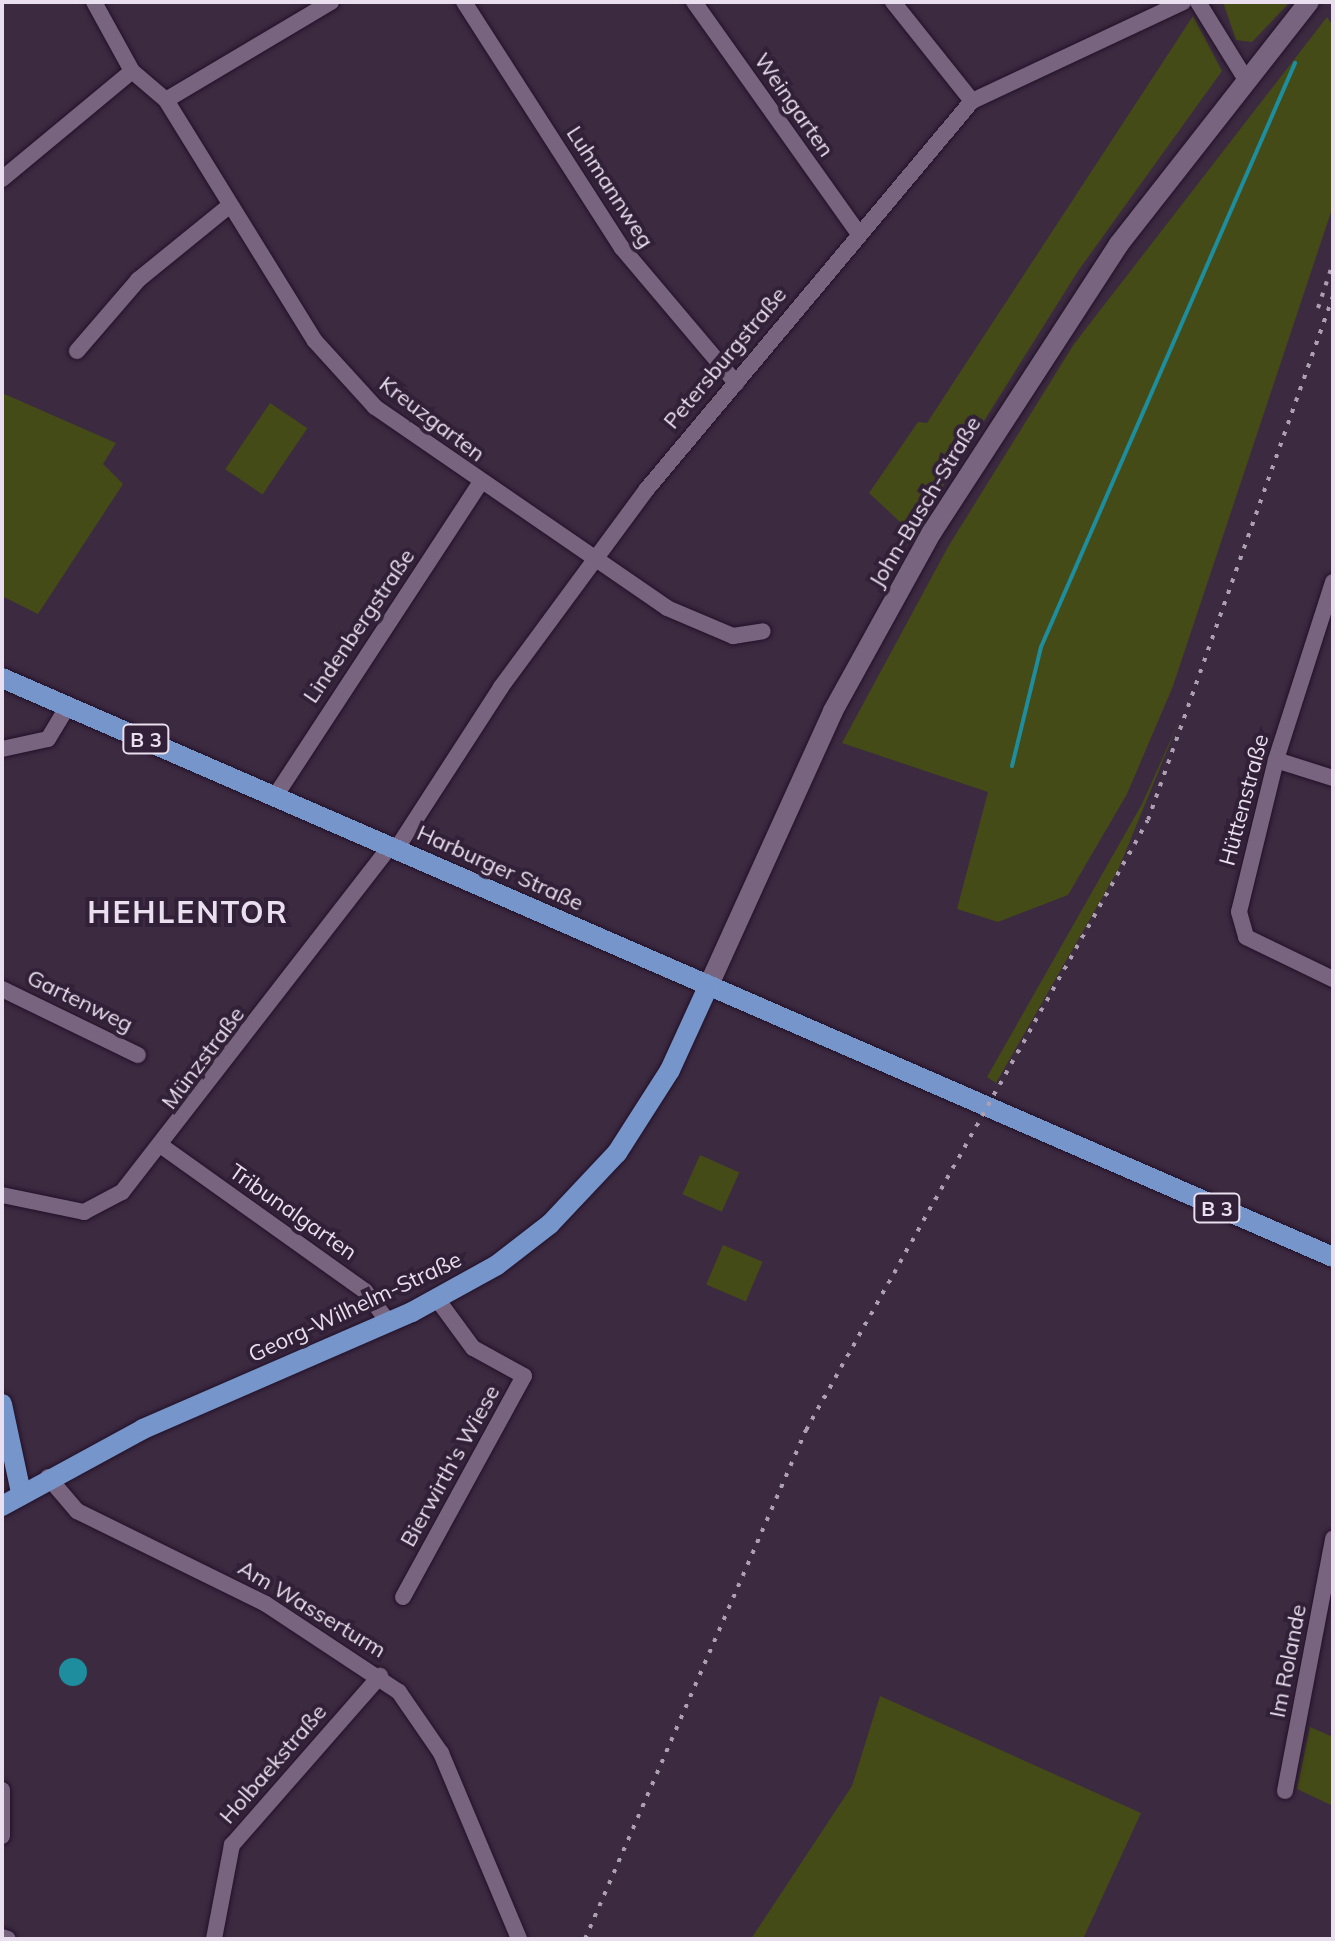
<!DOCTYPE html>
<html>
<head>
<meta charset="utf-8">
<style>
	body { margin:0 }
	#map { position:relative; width:1335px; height:1941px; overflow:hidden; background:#3c2a41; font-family:Mulish,sans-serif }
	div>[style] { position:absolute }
	.green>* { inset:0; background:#444b16; transform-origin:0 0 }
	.water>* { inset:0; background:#1e8d9e }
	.round { border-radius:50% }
	.stream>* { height:4px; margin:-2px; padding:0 2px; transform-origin:2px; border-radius:2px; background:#1e8d9e }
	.roads { filter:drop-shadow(0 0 2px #221128) drop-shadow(0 0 2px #221128) }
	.minor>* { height:16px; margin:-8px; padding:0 8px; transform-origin:8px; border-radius:8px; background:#79647f }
	.secondary>* { height:20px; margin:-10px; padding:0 10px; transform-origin:10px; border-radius:10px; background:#79647f }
	.primary>* { height:20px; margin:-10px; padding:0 10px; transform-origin:10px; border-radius:10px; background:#7696cb }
	.rail>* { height:4px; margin-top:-2px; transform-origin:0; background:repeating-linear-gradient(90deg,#aea0b2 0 4px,transparent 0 12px) }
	span { translate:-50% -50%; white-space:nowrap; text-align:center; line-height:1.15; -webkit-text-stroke:8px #312037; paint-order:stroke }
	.shield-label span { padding:2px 6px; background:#312037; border:2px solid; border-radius:6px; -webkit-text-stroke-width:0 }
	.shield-label { font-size:20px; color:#eadfee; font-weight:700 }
	.street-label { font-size:22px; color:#eadfee }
	.district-label { font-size:30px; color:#eadfee; font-weight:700; letter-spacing:2px }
	.frame { position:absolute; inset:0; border:4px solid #eadfee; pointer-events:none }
</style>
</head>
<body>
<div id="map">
	<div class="green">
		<div style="clip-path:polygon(1223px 2px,1290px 2px,1252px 42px,1236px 40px)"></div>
		<div style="clip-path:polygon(1193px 16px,1222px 71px,1078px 271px,913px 534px,869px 493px,918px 422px,927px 423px)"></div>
		<div style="clip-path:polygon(1327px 17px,1333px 26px,1333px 206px,1173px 686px,1127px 794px,1068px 895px,998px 922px,957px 909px,988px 792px,842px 743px,948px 547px,1074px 344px)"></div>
		<div style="clip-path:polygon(2px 393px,116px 443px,103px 464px,123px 484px,38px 614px,2px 596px)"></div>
		<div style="left:270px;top:403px;width:45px;height:80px;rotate:34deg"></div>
		<div style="clip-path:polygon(1180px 719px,1118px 870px,996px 1083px,987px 1077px,1142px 804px)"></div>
		<div style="left:700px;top:1155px;width:43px;height:43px;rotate:24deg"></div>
		<div style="left:723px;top:1245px;width:43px;height:43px;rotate:23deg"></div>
		<div style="clip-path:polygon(880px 1696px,1141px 1813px,1083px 1939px,751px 1939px,852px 1786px)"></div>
		<div style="clip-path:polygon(1310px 1727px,1333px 1737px,1333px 1806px,1297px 1789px)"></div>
	</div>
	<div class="water">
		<div class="round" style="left:59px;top:1658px;width:28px;height:28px"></div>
	</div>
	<div class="stream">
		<div style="left:1012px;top:766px;width:122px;rotate:-76.3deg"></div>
		<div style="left:1041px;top:647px;width:637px;rotate:-66.49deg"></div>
	</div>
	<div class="roads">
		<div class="minor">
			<div style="left:94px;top:2px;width:79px;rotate:61.2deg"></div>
			<div style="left:132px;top:71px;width:45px;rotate:40.5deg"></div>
			<div style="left:166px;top:100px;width:283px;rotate:58.3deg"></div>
			<div style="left:315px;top:341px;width:89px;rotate:47.7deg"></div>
			<div style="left:375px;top:407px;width:354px;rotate:34.5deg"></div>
			<div style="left:667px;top:608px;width:72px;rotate:23deg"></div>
			<div style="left:733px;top:636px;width:30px;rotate:-9deg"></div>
			<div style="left:464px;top:2px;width:292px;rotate:57.3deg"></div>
			<div style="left:622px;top:248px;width:177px;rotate:49.8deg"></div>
			<div style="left:694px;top:2px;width:283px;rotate:54.6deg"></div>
			<div style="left:893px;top:2px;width:127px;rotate:51.4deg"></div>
			<div style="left:1198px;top:2px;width:89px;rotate:58.3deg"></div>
			<div style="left:166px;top:100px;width:192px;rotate:-30.7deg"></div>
			<div style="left:2px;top:179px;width:169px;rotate:-39.7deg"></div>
			<div style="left:77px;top:351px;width:94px;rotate:-49.3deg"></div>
			<div style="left:138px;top:280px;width:117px;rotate:-39.1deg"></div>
			<div style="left:1333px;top:582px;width:187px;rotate:107.8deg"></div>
			<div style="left:1276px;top:760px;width:156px;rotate:103.7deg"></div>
			<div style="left:1239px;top:912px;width:26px;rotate:74deg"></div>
			<div style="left:1246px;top:937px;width:97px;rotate:25.8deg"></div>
			<div style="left:2px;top:749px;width:47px;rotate:-12.3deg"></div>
			<div style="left:48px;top:739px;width:37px;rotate:-59deg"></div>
			<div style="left:1276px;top:760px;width:60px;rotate:17.5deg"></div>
			<div style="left:276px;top:795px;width:373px;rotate:-56.8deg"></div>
			<div style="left:397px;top:848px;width:192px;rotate:-57.1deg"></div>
			<div style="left:501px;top:687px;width:246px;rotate:-53.6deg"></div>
			<div style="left:647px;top:489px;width:506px;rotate:-50.05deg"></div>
			<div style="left:972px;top:101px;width:233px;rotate:-25.1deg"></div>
			<div style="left:2px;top:989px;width:151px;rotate:25.9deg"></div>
			<div style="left:163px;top:1147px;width:248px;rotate:35.5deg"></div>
			<div style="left:365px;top:1291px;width:39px;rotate:53deg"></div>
			<div style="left:2px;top:1195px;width:84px;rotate:11.7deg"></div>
			<div style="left:84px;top:1212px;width:43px;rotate:-27.8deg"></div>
			<div style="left:122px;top:1192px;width:439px;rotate:-52.2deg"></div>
			<div style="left:48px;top:1477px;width:45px;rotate:49.5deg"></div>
			<div style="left:77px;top:1511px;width:211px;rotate:26.2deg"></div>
			<div style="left:266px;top:1604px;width:159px;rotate:33.5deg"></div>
			<div style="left:399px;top:1692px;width:74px;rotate:55.5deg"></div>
			<div style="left:441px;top:1753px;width:202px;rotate:67.2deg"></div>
			<div style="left:403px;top:1597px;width:252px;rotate:-61.3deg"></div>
			<div style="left:524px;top:1376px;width:58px;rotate:-151.2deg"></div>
			<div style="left:473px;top:1348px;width:61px;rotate:-126.3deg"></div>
			<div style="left:2px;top:1790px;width:46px;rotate:90deg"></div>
			<div style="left:1285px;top:1791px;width:257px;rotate:-79.2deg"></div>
			<div style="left:2px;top:1937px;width:6px;rotate:18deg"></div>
			<div style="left:214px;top:1939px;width:96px;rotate:-79.2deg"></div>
			<div style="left:232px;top:1845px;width:225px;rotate:-48.8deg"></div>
		</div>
		<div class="secondary">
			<div style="left:708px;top:987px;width:303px;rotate:-65.6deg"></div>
			<div style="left:833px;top:711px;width:205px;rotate:-61.1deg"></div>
			<div style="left:932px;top:532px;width:343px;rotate:-57deg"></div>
			<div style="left:1119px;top:244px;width:308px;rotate:-51.9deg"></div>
		</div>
		<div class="primary">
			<div style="left:2px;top:678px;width:1451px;rotate:23.51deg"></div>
			<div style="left:2px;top:1404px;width:91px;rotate:77.9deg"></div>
			<div style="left:2px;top:1506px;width:161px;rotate:-28.6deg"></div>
			<div style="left:143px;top:1429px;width:293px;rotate:-23.5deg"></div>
			<div style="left:412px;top:1312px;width:97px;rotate:-28.9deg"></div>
			<div style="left:497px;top:1265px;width:67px;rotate:-37.7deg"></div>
			<div style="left:550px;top:1224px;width:98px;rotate:-46.7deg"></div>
			<div style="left:617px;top:1153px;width:98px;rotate:-57.4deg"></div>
			<div style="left:670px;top:1070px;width:91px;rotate:-65.4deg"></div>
		</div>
	</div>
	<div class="rail">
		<div style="left:1318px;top:308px;width:47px;rotate:-71.6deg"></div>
		<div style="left:585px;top:1939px;width:555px;rotate:-66.53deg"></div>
		<div style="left:806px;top:1430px;width:699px;rotate:-60.72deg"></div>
		<div style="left:1148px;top:820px;width:556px;rotate:-70.55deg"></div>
	</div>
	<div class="shield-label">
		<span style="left:146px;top:739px">B 3</span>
		<span style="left:1217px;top:1208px">B 3</span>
	</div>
	<div class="street-label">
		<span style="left:794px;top:105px;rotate:55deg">Weingarten</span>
		<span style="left:610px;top:187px;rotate:57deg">Luhmannweg</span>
		<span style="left:725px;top:358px;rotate:-50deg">Petersburgstraße</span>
		<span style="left:432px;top:419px;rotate:37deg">Kreuzgarten</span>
		<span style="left:925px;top:502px;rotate:-59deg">John-Busch-Straße</span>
		<span style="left:359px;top:626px;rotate:-56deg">Lindenbergstraße</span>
		<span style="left:1244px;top:800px;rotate:-75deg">Hüttenstraße</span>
		<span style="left:500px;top:868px;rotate:24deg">Harburger Straße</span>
		<span style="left:80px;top:1001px;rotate:26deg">Gartenweg</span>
		<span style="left:203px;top:1058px;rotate:-53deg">Münzstraße</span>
		<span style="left:293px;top:1212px;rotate:35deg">Tribunalgarten</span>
		<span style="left:355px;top:1307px;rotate:-25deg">Georg-Wilhelm-Straße</span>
		<span style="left:450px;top:1466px;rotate:-61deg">Bierwirth's Wiese</span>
		<span style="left:312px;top:1609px;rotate:31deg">Am Wasserturm</span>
		<span style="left:1288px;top:1661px;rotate:-79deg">Im Rolande</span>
		<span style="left:273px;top:1764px;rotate:-49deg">Holbaekstraße</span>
	</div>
	<div class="district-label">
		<span style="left:188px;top:912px">HEHLENTOR</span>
	</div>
	<div class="frame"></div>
</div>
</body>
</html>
